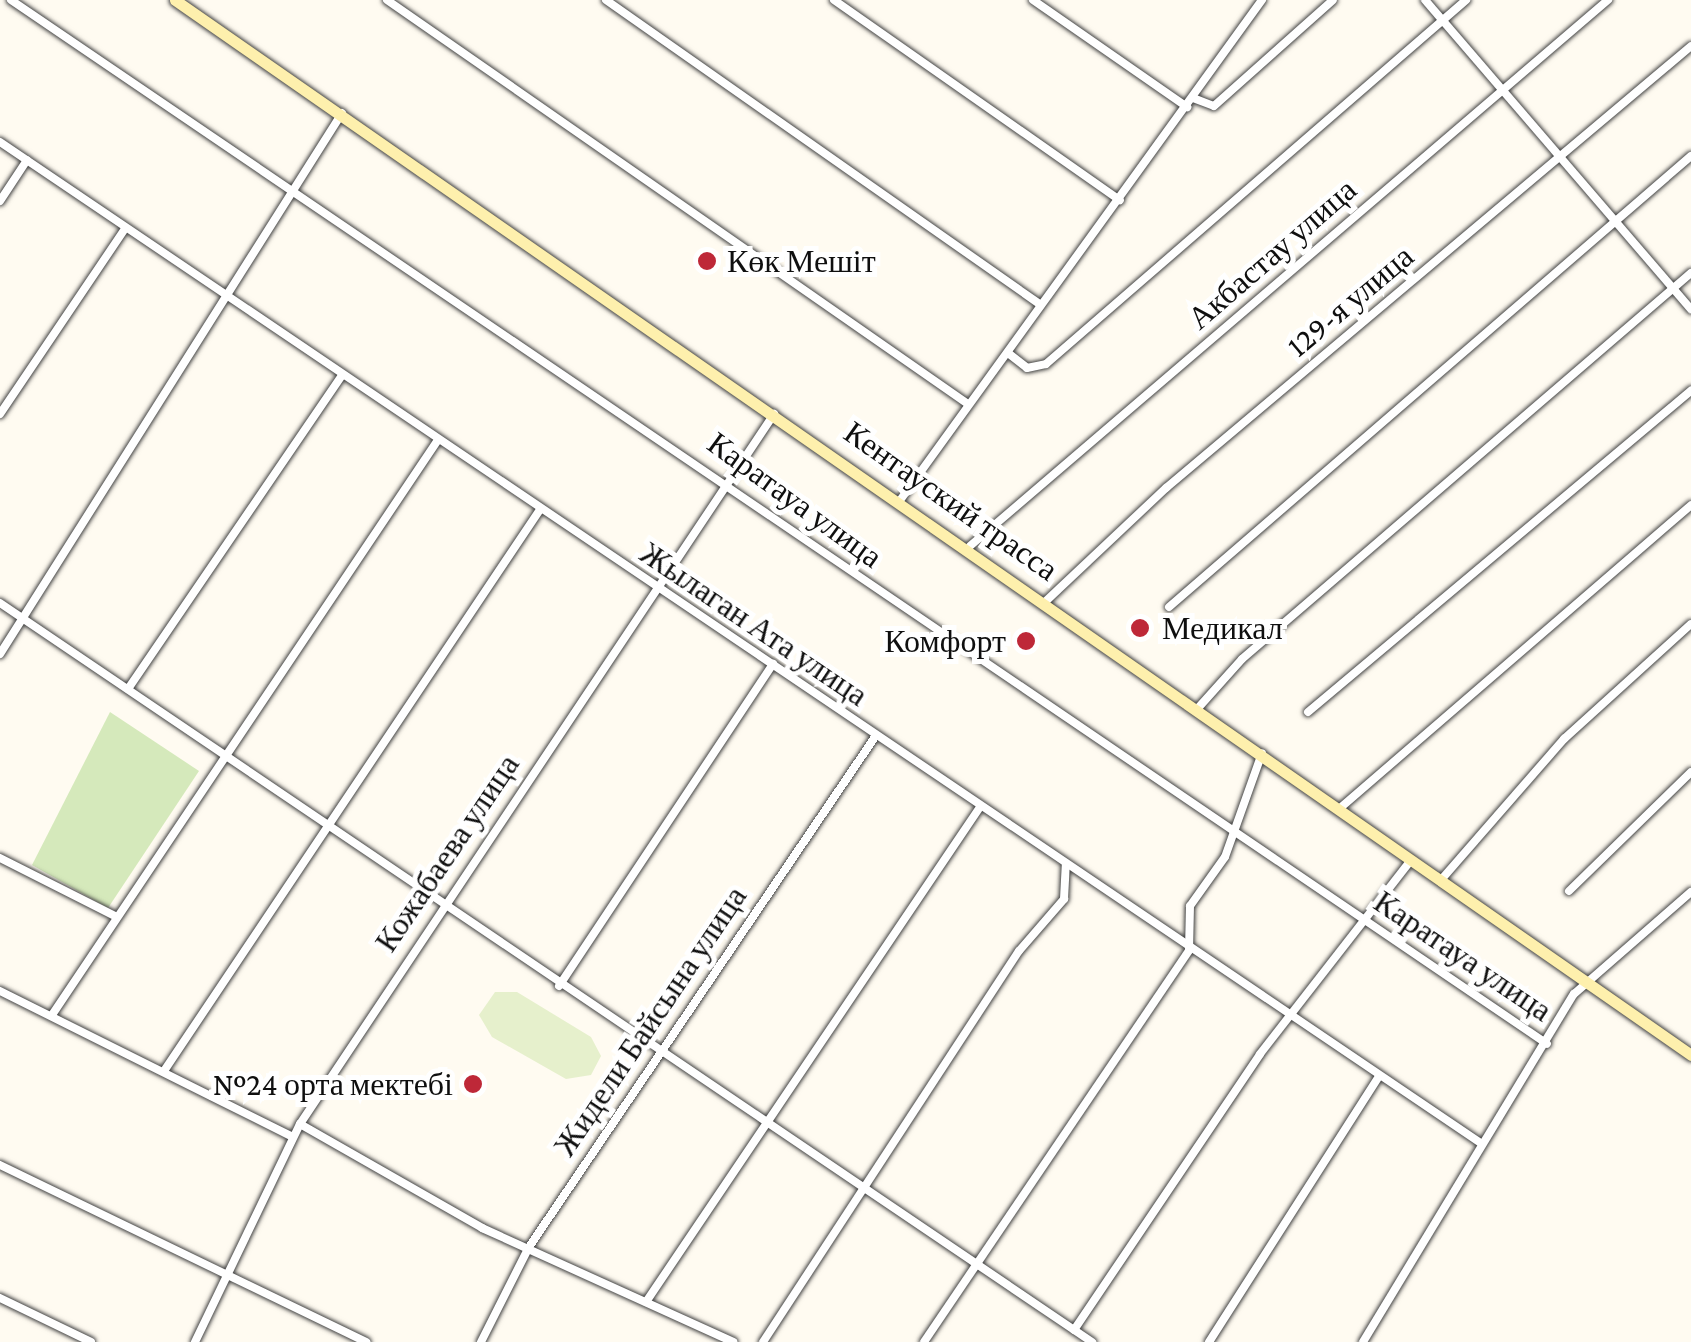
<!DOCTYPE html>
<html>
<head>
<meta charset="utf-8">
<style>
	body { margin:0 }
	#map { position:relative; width:1691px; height:1342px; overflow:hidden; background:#fffbf1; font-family:"Crimson Pro",serif }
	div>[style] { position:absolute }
	.green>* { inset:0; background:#d5e9bb }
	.pitch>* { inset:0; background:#e6f0cc }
	.roads { filter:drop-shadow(0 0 2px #424242) drop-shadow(0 0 2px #424242) }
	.street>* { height:8px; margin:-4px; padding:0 4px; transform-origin:4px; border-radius:4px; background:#fff }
	.secondary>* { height:11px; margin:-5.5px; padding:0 5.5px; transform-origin:5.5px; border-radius:5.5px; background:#fef0ad }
	.dots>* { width:28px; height:28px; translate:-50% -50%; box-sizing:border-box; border:5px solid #fff; border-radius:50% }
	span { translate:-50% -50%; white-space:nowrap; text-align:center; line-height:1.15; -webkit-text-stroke:10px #fff; paint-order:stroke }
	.street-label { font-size:32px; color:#0f0f0f }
	.poi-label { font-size:32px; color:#0f0f0f }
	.left { translate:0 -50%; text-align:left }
	.right { translate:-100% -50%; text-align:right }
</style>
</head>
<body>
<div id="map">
	<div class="green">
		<div style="clip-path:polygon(110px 712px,199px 771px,108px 908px,32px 865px)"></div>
	</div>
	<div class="pitch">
		<div style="clip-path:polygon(495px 992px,517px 992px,591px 1037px,601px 1056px,591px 1075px,566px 1079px,492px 1037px,479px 1015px)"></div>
	</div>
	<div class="roads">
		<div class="street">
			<div style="left:11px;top:0;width:1857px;rotate:34.2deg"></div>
			<div style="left:387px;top:0;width:708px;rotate:34.81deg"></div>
			<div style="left:606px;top:0;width:531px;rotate:35.04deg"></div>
			<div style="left:834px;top:0;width:349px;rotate:35deg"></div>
			<div style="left:1033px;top:0;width:188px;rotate:34.8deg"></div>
			<div style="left:1425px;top:0;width:408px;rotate:49.3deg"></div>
			<div style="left:1193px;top:98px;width:22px;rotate:21deg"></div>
			<div style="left:1214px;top:106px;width:159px;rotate:-41.7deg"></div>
			<div style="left:0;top:142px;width:1789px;rotate:34.06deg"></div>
			<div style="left:0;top:201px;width:49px;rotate:-56.6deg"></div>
			<div style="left:1008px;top:353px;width:24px;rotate:38deg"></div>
			<div style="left:1027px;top:368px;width:19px;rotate:-12deg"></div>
			<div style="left:1046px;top:364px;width:556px;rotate:-40.91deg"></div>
			<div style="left:0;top:414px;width:223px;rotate:-56deg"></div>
			<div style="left:901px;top:499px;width:616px;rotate:-54.12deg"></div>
			<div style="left:970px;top:546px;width:840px;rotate:-40.56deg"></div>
			<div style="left:1046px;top:601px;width:165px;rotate:-43.3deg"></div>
			<div style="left:1166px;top:488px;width:686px;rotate:-40.09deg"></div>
			<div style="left:0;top:603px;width:1319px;rotate:34.09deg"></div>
			<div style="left:1169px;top:607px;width:690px;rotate:-40.83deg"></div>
			<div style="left:0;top:654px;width:640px;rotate:-57.7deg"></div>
			<div style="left:128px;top:689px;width:378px;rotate:-55.7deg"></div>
			<div style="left:1199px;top:707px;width:64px;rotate:-48.1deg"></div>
			<div style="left:1242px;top:659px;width:592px;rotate:-40.69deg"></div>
			<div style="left:1308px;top:712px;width:500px;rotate:-40deg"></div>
			<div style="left:1339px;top:809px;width:465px;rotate:-40.8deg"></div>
			<div style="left:0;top:858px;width:129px;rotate:26.8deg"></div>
			<div style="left:1440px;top:881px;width:189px;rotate:-48.9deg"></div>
			<div style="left:1564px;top:739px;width:171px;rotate:-42.2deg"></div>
			<div style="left:1569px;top:891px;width:170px;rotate:-44.3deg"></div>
			<div style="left:559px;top:986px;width:387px;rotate:-56.4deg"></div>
			<div style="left:0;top:991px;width:327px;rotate:26.5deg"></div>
			<div style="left:52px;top:1015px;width:693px;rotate:-56.13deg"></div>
			<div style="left:164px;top:1071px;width:674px;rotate:-56.19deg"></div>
			<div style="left:300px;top:1124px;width:210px;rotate:29.7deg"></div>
			<div style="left:482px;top:1228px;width:276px;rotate:24.4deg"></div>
			<div style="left:0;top:1165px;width:407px;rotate:25.8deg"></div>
			<div style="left:0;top:1298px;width:101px;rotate:25.8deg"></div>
			<div style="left:646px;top:1302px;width:597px;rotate:-55.99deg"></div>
			<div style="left:1074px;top:1330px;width:333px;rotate:-56deg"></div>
			<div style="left:1260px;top:1054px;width:246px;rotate:-52.1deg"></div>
			<div style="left:195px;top:1342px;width:242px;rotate:-64.3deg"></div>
			<div style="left:300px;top:1124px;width:854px;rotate:-56.27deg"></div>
			<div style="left:481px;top:1342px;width:106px;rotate:-63.2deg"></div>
			<div style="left:529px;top:1247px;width:616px;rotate:-55.85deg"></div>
			<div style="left:763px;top:1342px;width:467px;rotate:-56.8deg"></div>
			<div style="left:1019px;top:951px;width:69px;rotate:-49.1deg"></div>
			<div style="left:1064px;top:899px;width:34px;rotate:-87deg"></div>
			<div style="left:924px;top:1342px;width:473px;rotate:-55.9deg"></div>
			<div style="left:1189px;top:950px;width:44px;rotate:-88.7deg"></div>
			<div style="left:1190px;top:906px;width:60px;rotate:-54.5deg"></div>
			<div style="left:1225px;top:857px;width:110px;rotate:-70.4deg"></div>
			<div style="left:1209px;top:1342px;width:313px;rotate:-57.4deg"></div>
			<div style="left:1363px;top:1342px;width:407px;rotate:-58.8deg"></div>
			<div style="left:1574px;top:994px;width:155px;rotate:-41.1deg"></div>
		</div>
		<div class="secondary">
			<div style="left:175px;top:0;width:1847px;rotate:34.83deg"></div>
		</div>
	</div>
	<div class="dots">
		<div style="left:707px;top:261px;background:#be2838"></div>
		<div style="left:1140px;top:628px;background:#be2838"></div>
		<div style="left:1026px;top:641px;background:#be2838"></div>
		<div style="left:473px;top:1084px;background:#be2838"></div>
	</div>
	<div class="street-label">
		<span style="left:1272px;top:254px;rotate:-41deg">Акбастау улица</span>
		<span style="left:1350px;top:301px;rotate:-40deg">129-я улица</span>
		<span style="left:795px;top:500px;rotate:36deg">Каратауа улица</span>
		<span style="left:951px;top:501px;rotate:35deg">Кентауский трасса</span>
		<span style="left:754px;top:624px;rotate:34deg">Жылаган Ата улица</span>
		<span style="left:447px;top:853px;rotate:-56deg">Кожабаева улица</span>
		<span style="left:1463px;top:956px;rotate:34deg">Каратауа улица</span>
		<span style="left:650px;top:1021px;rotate:-56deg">Жидели Байсына улица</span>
	</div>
	<div class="poi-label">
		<span class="left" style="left:727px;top:261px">Көк Мешіт</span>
		<span class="left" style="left:1162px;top:628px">Медикал</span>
		<span class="right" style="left:1006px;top:641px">Комфорт</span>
		<span class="right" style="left:453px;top:1084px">№24 орта мектебі</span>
	</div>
</div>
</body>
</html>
